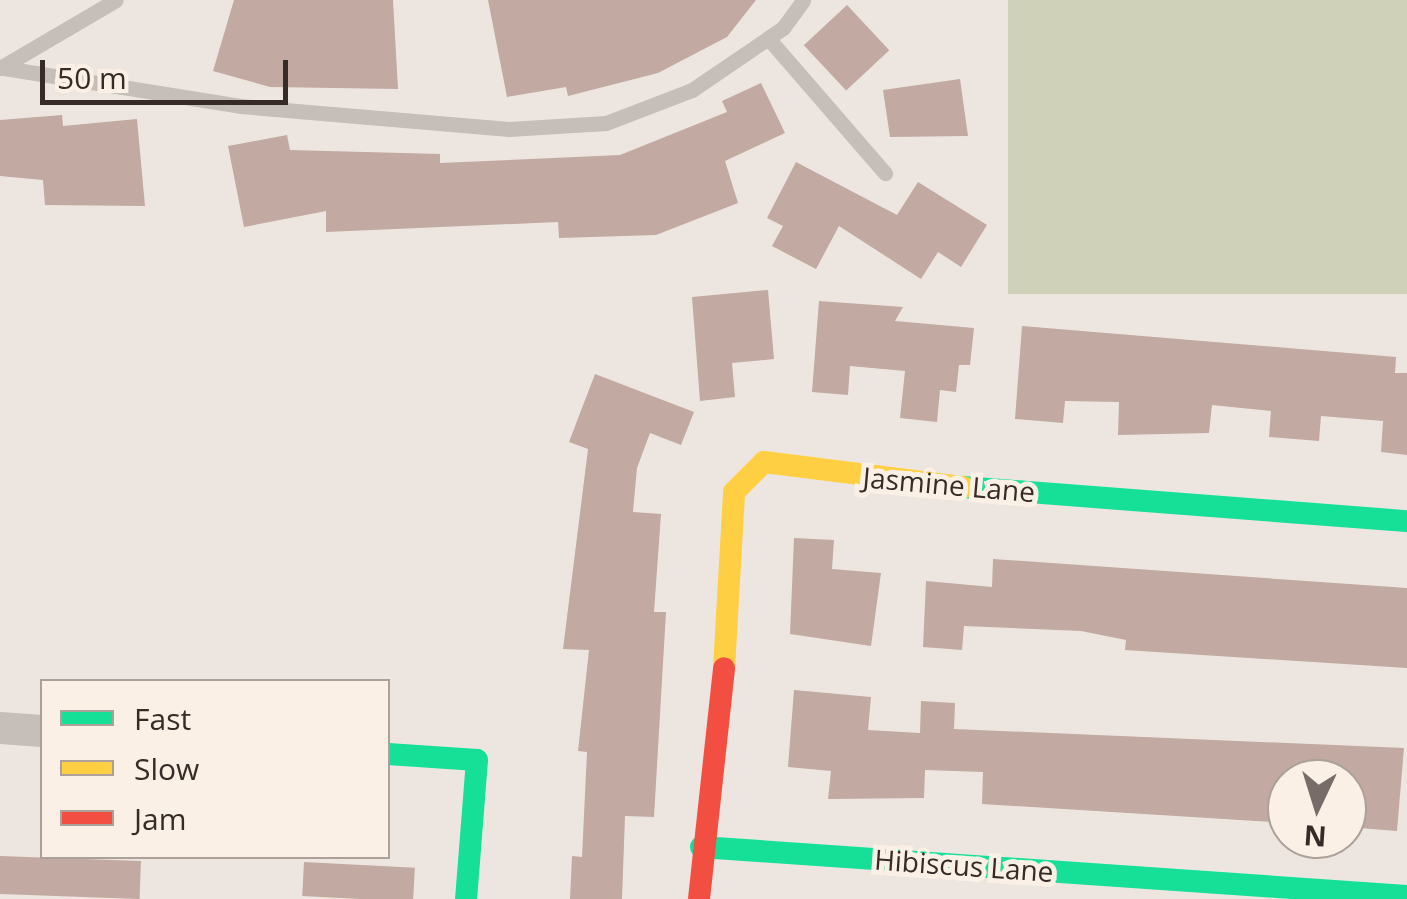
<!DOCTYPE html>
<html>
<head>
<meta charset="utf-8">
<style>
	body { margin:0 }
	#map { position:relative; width:1407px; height:899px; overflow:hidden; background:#ede6e0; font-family:"Open Sans",sans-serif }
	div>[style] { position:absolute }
	.green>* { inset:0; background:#cfd2b9; transform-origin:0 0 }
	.building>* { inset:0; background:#c2a9a1; transform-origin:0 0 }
	.lane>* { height:15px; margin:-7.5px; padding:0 7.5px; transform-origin:7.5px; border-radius:7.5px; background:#c6beb8 }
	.street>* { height:32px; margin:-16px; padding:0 16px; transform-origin:16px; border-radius:16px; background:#c6beb8 }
	.fast>* { height:22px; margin:-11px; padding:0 11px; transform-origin:11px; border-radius:11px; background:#16e098 }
	.slow>* { height:22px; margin:-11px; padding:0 11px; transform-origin:11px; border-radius:11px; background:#ffcf43 }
	.jam>* { height:22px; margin:-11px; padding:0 11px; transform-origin:11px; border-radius:11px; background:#f24e42 }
	span { translate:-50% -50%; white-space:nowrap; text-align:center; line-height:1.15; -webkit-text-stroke:10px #faf0e6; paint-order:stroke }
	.street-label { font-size:28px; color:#372b27 }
	.legend { position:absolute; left:40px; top:679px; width:350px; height:180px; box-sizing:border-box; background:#faf0e6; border:2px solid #aca19a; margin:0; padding:12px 18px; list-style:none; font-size:30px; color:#372b27 }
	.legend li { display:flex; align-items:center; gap:20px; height:50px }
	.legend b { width:50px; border:2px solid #aca19a }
	.north { position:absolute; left:1267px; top:759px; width:100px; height:100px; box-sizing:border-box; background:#faf0e6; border:2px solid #aca19a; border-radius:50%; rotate:184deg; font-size:28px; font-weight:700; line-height:40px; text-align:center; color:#372b27 }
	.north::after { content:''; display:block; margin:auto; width:35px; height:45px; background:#776c68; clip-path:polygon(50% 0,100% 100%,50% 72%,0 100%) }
	.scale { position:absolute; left:40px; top:60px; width:248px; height:45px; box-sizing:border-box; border:5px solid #372b27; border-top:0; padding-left:12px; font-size:30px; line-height:35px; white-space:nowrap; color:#372b27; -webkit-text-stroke:8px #faf0e6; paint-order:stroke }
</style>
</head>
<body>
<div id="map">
	<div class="green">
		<div style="left:1008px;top:0;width:399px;height:294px"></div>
	</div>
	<div class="building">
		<div style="clip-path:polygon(234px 0,393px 0,398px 89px,270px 87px,213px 71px)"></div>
		<div style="clip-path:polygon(488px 0,756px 0,727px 37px,658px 73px,568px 96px,566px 87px,507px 97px)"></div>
		<div style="left:847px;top:5px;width:62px;height:59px;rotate:47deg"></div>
		<div style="clip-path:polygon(960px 79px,968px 136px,890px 137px,883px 90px)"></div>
		<div style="clip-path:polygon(761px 83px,785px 133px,725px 161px,738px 203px,656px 235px,559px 238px,558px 222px,326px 232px,326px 211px,244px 227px,228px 146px,287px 135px,290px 150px,440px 154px,440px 163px,620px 155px,727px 112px,722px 101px)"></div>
		<div style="clip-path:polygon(62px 115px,63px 126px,137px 119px,145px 206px,45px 205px,43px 180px,0 176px,0 120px)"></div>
		<div style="clip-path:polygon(796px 162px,897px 215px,918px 182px,987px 225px,961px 267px,938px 252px,921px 279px,839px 226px,816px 269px,772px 246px,783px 226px,767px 218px)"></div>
		<div style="clip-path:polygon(768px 290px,774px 359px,732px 363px,735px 397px,700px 401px,692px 297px)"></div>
		<div style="clip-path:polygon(819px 301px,903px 307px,895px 321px,974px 328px,970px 365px,959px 365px,956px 392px,940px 390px,937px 422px,900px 418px,905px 371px,850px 366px,848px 395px,812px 392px)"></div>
		<div style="clip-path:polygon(1022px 326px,1396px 357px,1395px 373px,1407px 373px,1407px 455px,1381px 452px,1383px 421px,1321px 416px,1319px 441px,1269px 437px,1271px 411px,1212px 405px,1209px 433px,1118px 435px,1119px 402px,1065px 401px,1063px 423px,1015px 419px)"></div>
		<div style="clip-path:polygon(595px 374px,694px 412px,681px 445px,650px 433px,637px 468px,633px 512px,661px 514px,654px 612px,666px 612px,654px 817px,625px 816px,622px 899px,570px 899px,572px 856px,582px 857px,587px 752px,578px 751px,589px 650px,563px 649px,588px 449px,569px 442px)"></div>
		<div style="clip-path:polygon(794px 538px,834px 540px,832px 569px,881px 573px,871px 646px,790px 634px)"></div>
		<div style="clip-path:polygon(993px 559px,1407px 588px,1407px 668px,1125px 650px,1126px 640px,1081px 631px,964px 626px,962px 650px,923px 647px,926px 581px,992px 587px)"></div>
		<div style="clip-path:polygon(794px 690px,871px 697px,868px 730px,920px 733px,921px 701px,955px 703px,954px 729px,1404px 748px,1397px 831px,1347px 827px,1347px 779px,1287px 779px,1287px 823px,982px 804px,983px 772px,925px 770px,924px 798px,828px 799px,831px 771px,788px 767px)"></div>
		<div style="left:0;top:856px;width:141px;height:38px;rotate:2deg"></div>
		<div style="left:304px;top:862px;width:111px;height:34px;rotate:3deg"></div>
	</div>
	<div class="lane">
		<div style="left:768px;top:38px;width:179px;rotate:49.1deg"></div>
		<div style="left:0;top:68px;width:134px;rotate:-30.4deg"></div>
		<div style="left:4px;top:68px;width:239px;rotate:9.1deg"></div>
		<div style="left:240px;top:106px;width:270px;rotate:4.9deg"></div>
		<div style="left:509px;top:129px;width:97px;rotate:-3.5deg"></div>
		<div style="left:606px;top:123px;width:92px;rotate:-21deg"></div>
		<div style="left:692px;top:90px;width:110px;rotate:-34.3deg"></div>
		<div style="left:783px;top:28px;width:34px;rotate:-54deg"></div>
	</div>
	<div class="street">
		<div style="left:0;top:728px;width:42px;rotate:4.1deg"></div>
	</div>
	<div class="fast">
		<div style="left:963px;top:487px;width:445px;rotate:4.4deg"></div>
		<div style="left:388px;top:754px;width:89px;rotate:3.9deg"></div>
		<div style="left:477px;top:760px;width:139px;rotate:94.5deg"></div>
		<div style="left:701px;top:847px;width:708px;rotate:3.97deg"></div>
	</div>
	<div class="slow">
		<div style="left:724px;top:668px;width:176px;rotate:-86.7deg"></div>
		<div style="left:734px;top:492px;width:42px;rotate:-45deg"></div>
		<div style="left:764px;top:462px;width:201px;rotate:7.2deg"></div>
	</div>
	<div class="jam">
		<div style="left:699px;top:899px;width:232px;rotate:-83.8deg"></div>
	</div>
	<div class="street-label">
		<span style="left:949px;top:484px;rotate:5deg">Jasmine Lane</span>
		<span style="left:964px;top:865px;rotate:4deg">Hibiscus Lane</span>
	</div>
	<ul class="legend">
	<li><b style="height:12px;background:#16e098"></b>Fast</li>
	<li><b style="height:12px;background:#ffcf43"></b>Slow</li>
	<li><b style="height:12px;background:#f24e42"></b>Jam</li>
	</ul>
	<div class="north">N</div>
	<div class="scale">50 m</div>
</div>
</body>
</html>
